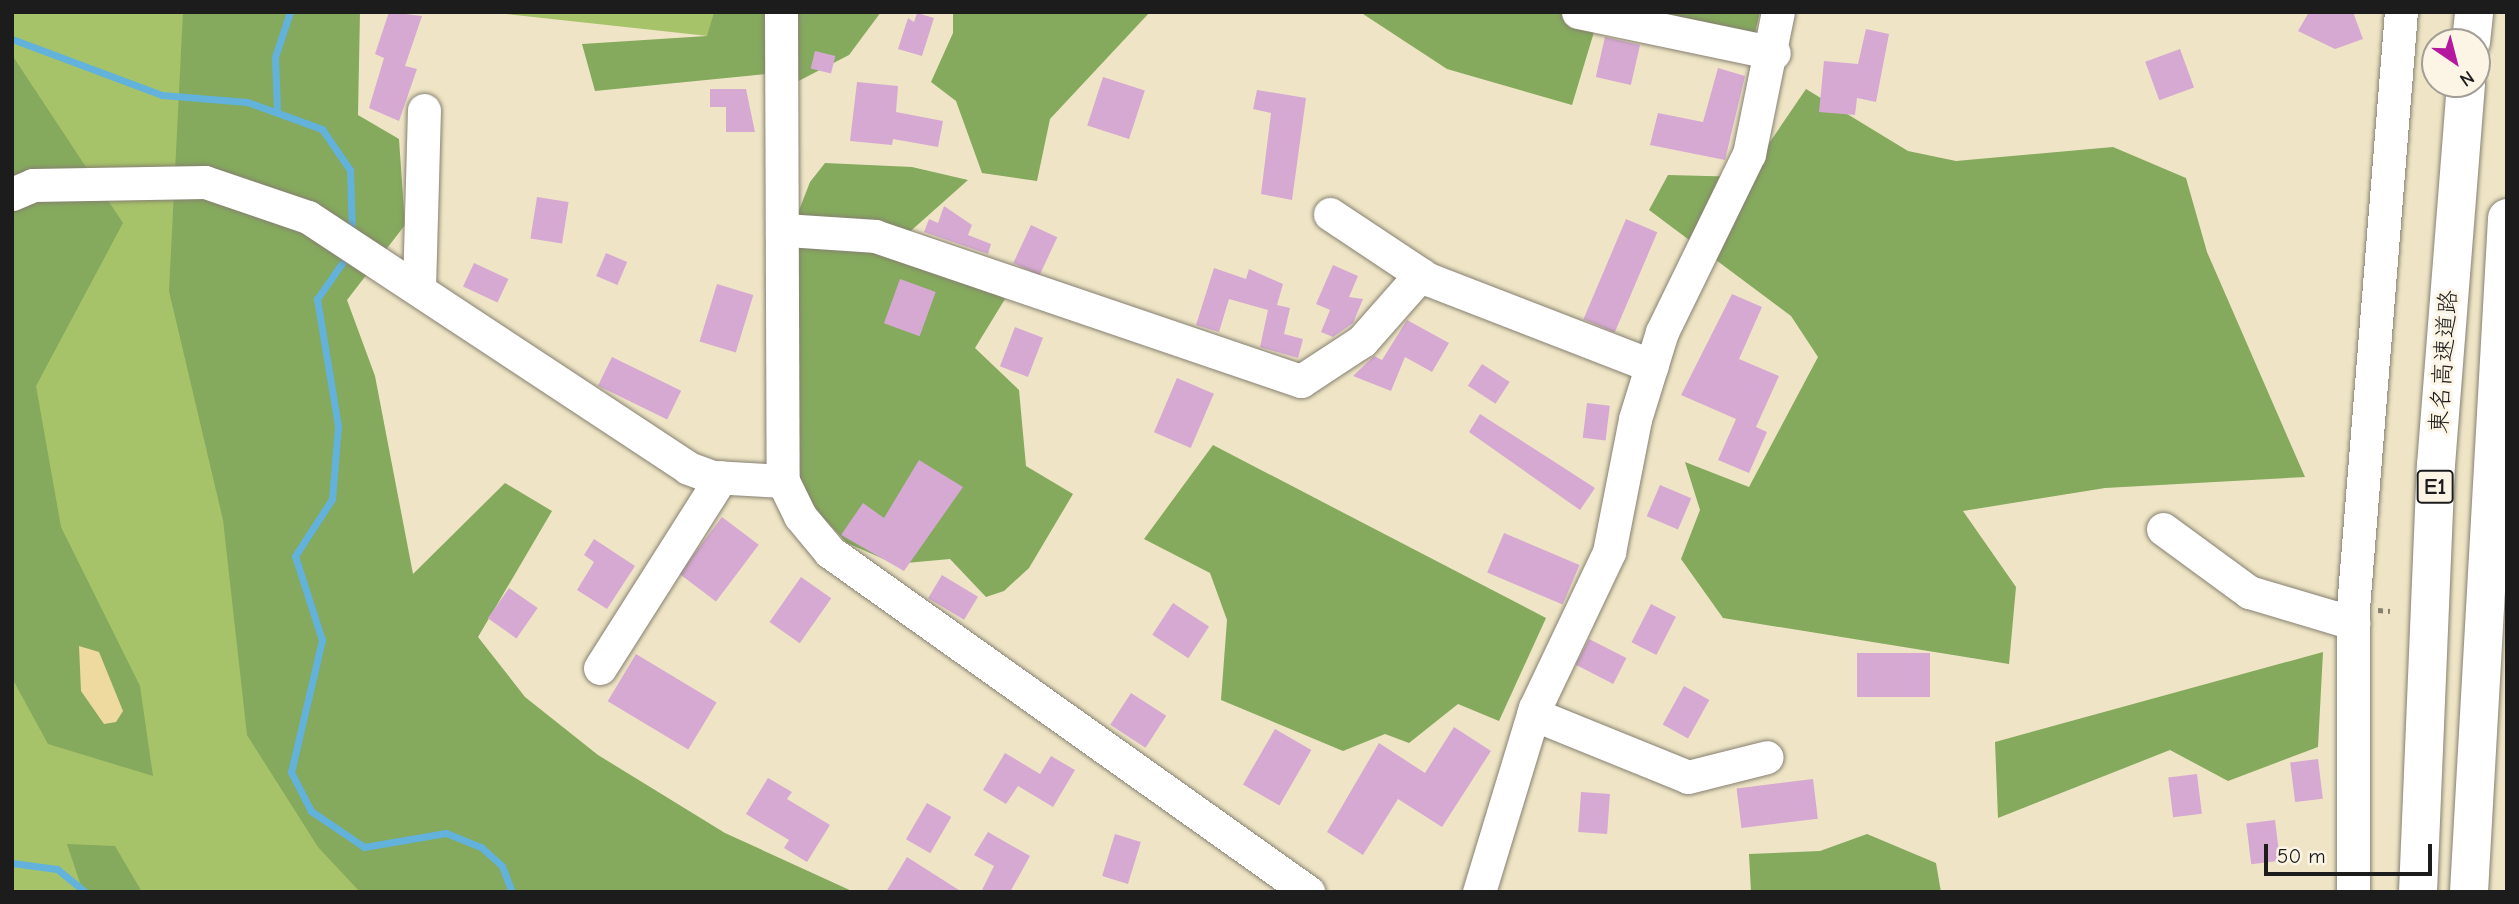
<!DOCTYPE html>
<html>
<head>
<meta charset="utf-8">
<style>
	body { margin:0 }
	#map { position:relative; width:2519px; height:904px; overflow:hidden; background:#efe5c6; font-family:"Comic Neue","Klee One",sans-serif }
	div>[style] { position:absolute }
	.green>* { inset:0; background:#a7c369 }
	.forest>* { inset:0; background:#85a95d }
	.sand>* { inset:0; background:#eeda9e }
	.stream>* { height:7px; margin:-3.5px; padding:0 3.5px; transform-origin:3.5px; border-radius:3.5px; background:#62b2dc }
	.building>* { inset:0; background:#d6a9d3; transform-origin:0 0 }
	.path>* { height:4.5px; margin-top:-2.25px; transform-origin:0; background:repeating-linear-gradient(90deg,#868071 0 5px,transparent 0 10px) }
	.roads { filter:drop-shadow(0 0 2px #868071) drop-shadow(0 0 2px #868071) }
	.minor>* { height:33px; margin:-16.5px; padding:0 16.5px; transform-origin:16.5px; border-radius:16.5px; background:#fff }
	.highway>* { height:38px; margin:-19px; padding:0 19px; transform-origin:19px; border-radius:19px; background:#fff }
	span { translate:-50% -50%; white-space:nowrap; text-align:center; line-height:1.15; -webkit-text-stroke:6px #fcf5e5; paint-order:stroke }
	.shield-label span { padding:2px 5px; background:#fcf5e5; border:2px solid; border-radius:5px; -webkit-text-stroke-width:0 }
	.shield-label { font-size:23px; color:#1c1c1c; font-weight:700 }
	.street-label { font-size:24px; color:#1c1c1c }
	.frame { position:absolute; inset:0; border:14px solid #1c1c1c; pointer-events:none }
	.north { position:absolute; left:2421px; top:28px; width:70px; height:70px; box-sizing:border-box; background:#fcf5e5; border:2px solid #a29e95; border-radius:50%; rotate:145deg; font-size:19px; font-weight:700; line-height:28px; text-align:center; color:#1c1c1c }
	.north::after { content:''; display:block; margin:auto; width:24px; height:32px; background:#b5179e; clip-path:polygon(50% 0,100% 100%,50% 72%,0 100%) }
	.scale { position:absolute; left:2264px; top:844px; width:168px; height:32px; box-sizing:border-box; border:4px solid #1c1c1c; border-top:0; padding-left:9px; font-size:21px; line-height:24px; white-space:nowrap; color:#1c1c1c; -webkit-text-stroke:5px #fcf5e5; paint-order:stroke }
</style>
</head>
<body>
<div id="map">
	<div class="green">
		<div style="clip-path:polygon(12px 12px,278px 12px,430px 892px,12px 892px)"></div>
		<div style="clip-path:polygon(487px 12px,714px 12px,708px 36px)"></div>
	</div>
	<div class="forest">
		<div style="clip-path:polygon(183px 12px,360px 12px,358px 115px,399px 139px,405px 225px,347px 300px,375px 376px,413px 574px,505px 483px,552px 511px,478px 637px,525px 697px,598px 755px,725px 833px,854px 892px,360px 892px,318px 847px,247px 735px,223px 520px,169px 291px)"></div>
		<div style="clip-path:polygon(714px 12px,773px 12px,767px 74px,595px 91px,582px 44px,707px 36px)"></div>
		<div style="clip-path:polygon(781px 12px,881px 12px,849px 55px,783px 89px)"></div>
		<div style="clip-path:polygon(953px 12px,1150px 12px,1050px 119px,1037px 181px,982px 173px,956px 101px,931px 82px,953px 33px)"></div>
		<div style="clip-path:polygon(1360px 12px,1600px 12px,1572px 105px,1447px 69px)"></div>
		<div style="clip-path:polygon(1654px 12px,1760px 12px,1754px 37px)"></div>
		<div style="clip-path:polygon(12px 55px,123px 223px,36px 386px,61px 527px,140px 686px,153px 776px,48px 744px,12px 678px)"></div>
		<div style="clip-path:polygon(1806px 89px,1908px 151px,1956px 161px,2113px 147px,2186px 178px,2207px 252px,2305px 477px,2105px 488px,1963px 511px,2016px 587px,2009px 664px,1723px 618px,1681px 559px,1700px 510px,1685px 462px,1749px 487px,1818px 357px,1791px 316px,1649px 210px,1668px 175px,1746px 177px)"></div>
		<div style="clip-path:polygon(825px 163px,912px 167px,968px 180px,896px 244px,1005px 299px,975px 348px,1019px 390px,1026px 466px,1073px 494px,1029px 568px,1004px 591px,986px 597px,950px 559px,895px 564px,847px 543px,803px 497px,782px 432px,791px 231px,810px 182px)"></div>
		<div style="clip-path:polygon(1213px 445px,1546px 618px,1499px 721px,1458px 704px,1409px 743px,1385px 734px,1343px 751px,1221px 700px,1227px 620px,1210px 573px,1144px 539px)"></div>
		<div style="clip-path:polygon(2323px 652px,2318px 747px,2228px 781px,2170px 750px,1998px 818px,1995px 742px)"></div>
		<div style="clip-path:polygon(1867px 834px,1936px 863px,1941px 892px,1751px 892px,1749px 854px,1820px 851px)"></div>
		<div style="clip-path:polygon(67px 844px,115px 846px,142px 892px,83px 892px)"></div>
	</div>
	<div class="sand">
		<div style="clip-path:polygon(79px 646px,99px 652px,123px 711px,116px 722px,104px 724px,81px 691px)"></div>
	</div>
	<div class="stream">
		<div style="left:12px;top:39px;width:160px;rotate:20.5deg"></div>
		<div style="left:162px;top:95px;width:85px;rotate:4.7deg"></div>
		<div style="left:247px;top:102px;width:80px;rotate:19.8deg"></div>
		<div style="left:322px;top:129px;width:50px;rotate:55.7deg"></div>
		<div style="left:350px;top:170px;width:64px;rotate:88.2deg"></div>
		<div style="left:277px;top:111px;width:54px;rotate:-92.1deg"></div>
		<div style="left:275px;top:57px;width:47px;rotate:-71.6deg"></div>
		<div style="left:349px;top:253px;width:56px;rotate:124.8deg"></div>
		<div style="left:317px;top:299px;width:129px;rotate:80.6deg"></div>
		<div style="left:338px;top:426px;width:73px;rotate:94.7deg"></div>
		<div style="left:332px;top:499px;width:68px;rotate:123deg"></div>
		<div style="left:295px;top:556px;width:88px;rotate:72.2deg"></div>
		<div style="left:322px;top:640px;width:136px;rotate:103.2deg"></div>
		<div style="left:291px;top:772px;width:44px;rotate:62.9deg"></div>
		<div style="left:311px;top:811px;width:64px;rotate:34.2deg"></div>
		<div style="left:364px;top:847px;width:83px;rotate:-9.7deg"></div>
		<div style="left:446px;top:833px;width:38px;rotate:22deg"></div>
		<div style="left:481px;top:847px;width:28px;rotate:42deg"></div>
		<div style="left:502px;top:866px;width:28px;rotate:69deg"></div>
		<div style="left:12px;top:863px;width:45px;rotate:7.6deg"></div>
		<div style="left:57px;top:869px;width:36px;rotate:39deg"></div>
	</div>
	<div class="building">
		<div style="clip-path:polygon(389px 12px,422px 16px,405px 66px,417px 69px,399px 121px,369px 108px,384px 58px,375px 54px)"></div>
		<div style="clip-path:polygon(2309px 12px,2353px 12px,2363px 39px,2335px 49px,2298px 31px)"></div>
		<div style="clip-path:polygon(917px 13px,934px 18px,922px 56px,898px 49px,908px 18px,914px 22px)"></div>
		<div style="clip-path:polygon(1866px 29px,1889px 34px,1876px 102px,1857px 98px,1855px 115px,1819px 112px,1824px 61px,1858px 64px)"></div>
		<div style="left:1605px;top:37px;width:36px;height:41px;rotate:13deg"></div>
		<div style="left:2180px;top:49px;width:41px;height:37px;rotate:70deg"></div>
		<div style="left:815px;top:51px;width:21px;height:18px;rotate:14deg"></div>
		<div style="clip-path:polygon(1718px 68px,1745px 76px,1725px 160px,1650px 145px,1658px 113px,1703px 122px)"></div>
		<div style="left:1103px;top:77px;width:44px;height:51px;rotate:18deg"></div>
		<div style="clip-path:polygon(857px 82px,898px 86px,896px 112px,943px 121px,938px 147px,893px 139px,892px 145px,850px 141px)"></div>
		<div style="clip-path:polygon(710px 89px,746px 89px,755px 132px,726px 132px,726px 107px,710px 107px)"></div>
		<div style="clip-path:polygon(1257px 90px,1306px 98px,1292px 200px,1261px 194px,1271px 113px,1253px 109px)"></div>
		<div style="left:537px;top:197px;width:32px;height:42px;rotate:9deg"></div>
		<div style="clip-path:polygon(944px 206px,972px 225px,968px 235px,991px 244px,988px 254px,924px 232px,929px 219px,938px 223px)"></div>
		<div style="left:1626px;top:219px;width:34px;height:109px;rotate:23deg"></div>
		<div style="left:1031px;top:225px;width:29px;height:42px;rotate:25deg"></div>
		<div style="left:606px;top:253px;width:23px;height:25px;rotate:23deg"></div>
		<div style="left:474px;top:263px;width:38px;height:26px;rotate:25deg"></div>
		<div style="clip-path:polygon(1333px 265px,1358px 276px,1349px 297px,1363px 299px,1353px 323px,1333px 337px,1321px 332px,1330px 310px,1316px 304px)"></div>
		<div style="clip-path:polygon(1214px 268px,1246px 279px,1249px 269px,1283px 284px,1277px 305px,1290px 308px,1284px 334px,1303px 339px,1298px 358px,1260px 347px,1268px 310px,1229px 299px,1219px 332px,1196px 325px)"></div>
		<div style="left:900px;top:279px;width:38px;height:47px;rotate:20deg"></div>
		<div style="left:717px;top:284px;width:38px;height:60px;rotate:17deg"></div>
		<div style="clip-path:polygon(1732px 294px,1762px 307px,1739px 359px,1779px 376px,1756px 427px,1767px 432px,1749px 473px,1718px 460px,1736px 419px,1681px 395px)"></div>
		<div style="clip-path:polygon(1407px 320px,1449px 343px,1432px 372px,1405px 357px,1391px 391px,1353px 376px,1374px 356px,1382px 360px)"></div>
		<div style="left:1015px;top:327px;width:30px;height:42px;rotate:21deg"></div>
		<div style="left:612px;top:357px;width:77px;height:32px;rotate:26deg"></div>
		<div style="left:1482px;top:364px;width:33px;height:26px;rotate:33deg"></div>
		<div style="left:1177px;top:378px;width:40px;height:59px;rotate:23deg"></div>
		<div style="left:1587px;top:403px;width:23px;height:35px;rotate:7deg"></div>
		<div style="clip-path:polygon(1480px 414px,1595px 488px,1580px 510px,1469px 432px)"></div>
		<div style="clip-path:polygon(919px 460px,963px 487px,904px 571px,841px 535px,863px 503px,884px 518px)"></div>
		<div style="left:1660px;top:485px;width:34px;height:34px;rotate:23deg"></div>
		<div style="left:722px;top:517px;width:46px;height:71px;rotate:37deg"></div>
		<div style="left:1504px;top:533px;width:82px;height:43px;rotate:23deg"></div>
		<div style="clip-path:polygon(594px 539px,635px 566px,607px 609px,577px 590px,594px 562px,584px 555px)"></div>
		<div style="left:942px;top:575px;width:42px;height:27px;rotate:31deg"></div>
		<div style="left:801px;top:577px;width:37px;height:55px;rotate:35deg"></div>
		<div style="left:509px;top:588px;width:35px;height:37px;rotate:35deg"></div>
		<div style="left:1173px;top:603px;width:43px;height:38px;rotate:33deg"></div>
		<div style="left:1651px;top:604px;width:28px;height:43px;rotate:27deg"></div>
		<div style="left:1589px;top:639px;width:42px;height:29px;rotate:27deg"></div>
		<div style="left:1857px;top:653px;width:73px;height:44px"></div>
		<div style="left:636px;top:654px;width:94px;height:55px;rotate:31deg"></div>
		<div style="left:1684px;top:686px;width:29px;height:44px;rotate:29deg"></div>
		<div style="left:1131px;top:693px;width:42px;height:38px;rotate:33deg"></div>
		<div style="clip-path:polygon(1454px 727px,1491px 751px,1442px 827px,1398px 799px,1363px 855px,1327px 832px,1379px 743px,1425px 773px)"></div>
		<div style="left:1275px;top:729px;width:42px;height:64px;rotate:30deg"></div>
		<div style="clip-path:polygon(1005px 753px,1040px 774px,1051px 756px,1075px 770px,1053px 807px,1018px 786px,1006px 804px,983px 790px)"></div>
		<div style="left:2318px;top:759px;width:40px;height:28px;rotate:83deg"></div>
		<div style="left:2197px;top:774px;width:40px;height:29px;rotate:83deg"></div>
		<div style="clip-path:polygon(768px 778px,792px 792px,787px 799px,830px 825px,807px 862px,784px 848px,789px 840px,746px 814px)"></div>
		<div style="left:1813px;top:779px;width:40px;height:77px;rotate:83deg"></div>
		<div style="left:1581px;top:792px;width:29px;height:40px;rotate:4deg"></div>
		<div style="left:927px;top:803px;width:28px;height:42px;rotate:30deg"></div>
		<div style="left:2275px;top:820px;width:41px;height:29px;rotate:83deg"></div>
		<div style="clip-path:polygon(988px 832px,1030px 856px,1010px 892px,981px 892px,994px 866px,974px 855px)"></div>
		<div style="left:1115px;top:834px;width:27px;height:44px;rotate:17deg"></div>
		<div style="clip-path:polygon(907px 857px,962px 892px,886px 892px)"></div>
	</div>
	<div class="path">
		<div style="left:2378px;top:610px;width:12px;rotate:5deg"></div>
	</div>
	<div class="roads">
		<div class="minor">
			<div style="left:781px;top:12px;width:469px;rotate:89.8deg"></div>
			<div style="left:783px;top:481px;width:39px;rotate:64deg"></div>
			<div style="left:800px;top:516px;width:47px;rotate:50.2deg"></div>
			<div style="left:830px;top:552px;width:587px;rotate:35.42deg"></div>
			<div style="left:1578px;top:12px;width:200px;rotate:11.8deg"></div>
			<div style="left:12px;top:194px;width:23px;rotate:-23deg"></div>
			<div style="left:33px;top:185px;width:172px;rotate:-1deg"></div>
			<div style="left:205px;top:182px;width:109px;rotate:18.8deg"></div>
			<div style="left:308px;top:217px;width:455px;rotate:33.4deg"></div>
			<div style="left:688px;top:468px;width:27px;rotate:20deg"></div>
			<div style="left:713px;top:477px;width:70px;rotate:3.3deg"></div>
			<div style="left:1330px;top:214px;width:118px;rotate:33.6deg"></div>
			<div style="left:1428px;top:279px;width:240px;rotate:21.2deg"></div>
			<div style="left:785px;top:230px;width:90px;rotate:3.8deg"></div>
			<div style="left:875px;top:236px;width:450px;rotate:18.8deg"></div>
			<div style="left:1301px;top:381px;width:73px;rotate:-33.3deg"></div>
			<div style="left:1362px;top:341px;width:89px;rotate:-48.6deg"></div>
			<div style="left:419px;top:288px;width:178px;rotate:-88.4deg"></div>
			<div style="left:2163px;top:529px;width:107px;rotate:36.2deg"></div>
			<div style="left:2249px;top:592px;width:109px;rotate:16.6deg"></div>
			<div style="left:600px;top:668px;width:226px;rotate:-57.6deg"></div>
			<div style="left:1533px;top:714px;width:167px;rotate:22.1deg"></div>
			<div style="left:1688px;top:777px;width:81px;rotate:-14.2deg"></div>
			<div style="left:1479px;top:892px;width:192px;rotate:-73.1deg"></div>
			<div style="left:1535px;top:708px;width:173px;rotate:-64.6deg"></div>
			<div style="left:1609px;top:552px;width:136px;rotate:-78.9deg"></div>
			<div style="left:1635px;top:419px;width:91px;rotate:-72.8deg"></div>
			<div style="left:1662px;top:332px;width:198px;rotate:-64deg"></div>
			<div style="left:1749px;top:154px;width:145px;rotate:-78.5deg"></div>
			<div style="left:2353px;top:892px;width:284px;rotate:-90deg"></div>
			<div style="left:2353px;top:608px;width:598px;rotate:-85.4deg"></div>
		</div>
		<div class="highway">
			<div style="left:2471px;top:42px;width:30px;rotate:-84deg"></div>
			<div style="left:2418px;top:892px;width:427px;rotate:-87.6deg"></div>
			<div style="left:2436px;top:465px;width:382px;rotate:-85.5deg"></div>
			<div style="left:2469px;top:892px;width:675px;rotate:-86.77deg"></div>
		</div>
	</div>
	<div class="shield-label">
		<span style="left:2435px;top:487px">E1</span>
	</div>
	<div class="street-label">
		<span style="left:2444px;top:362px;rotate:-86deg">東名高速道路</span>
	</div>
	<div class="frame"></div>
	<div class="north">N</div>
	<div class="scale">50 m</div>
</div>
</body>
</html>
